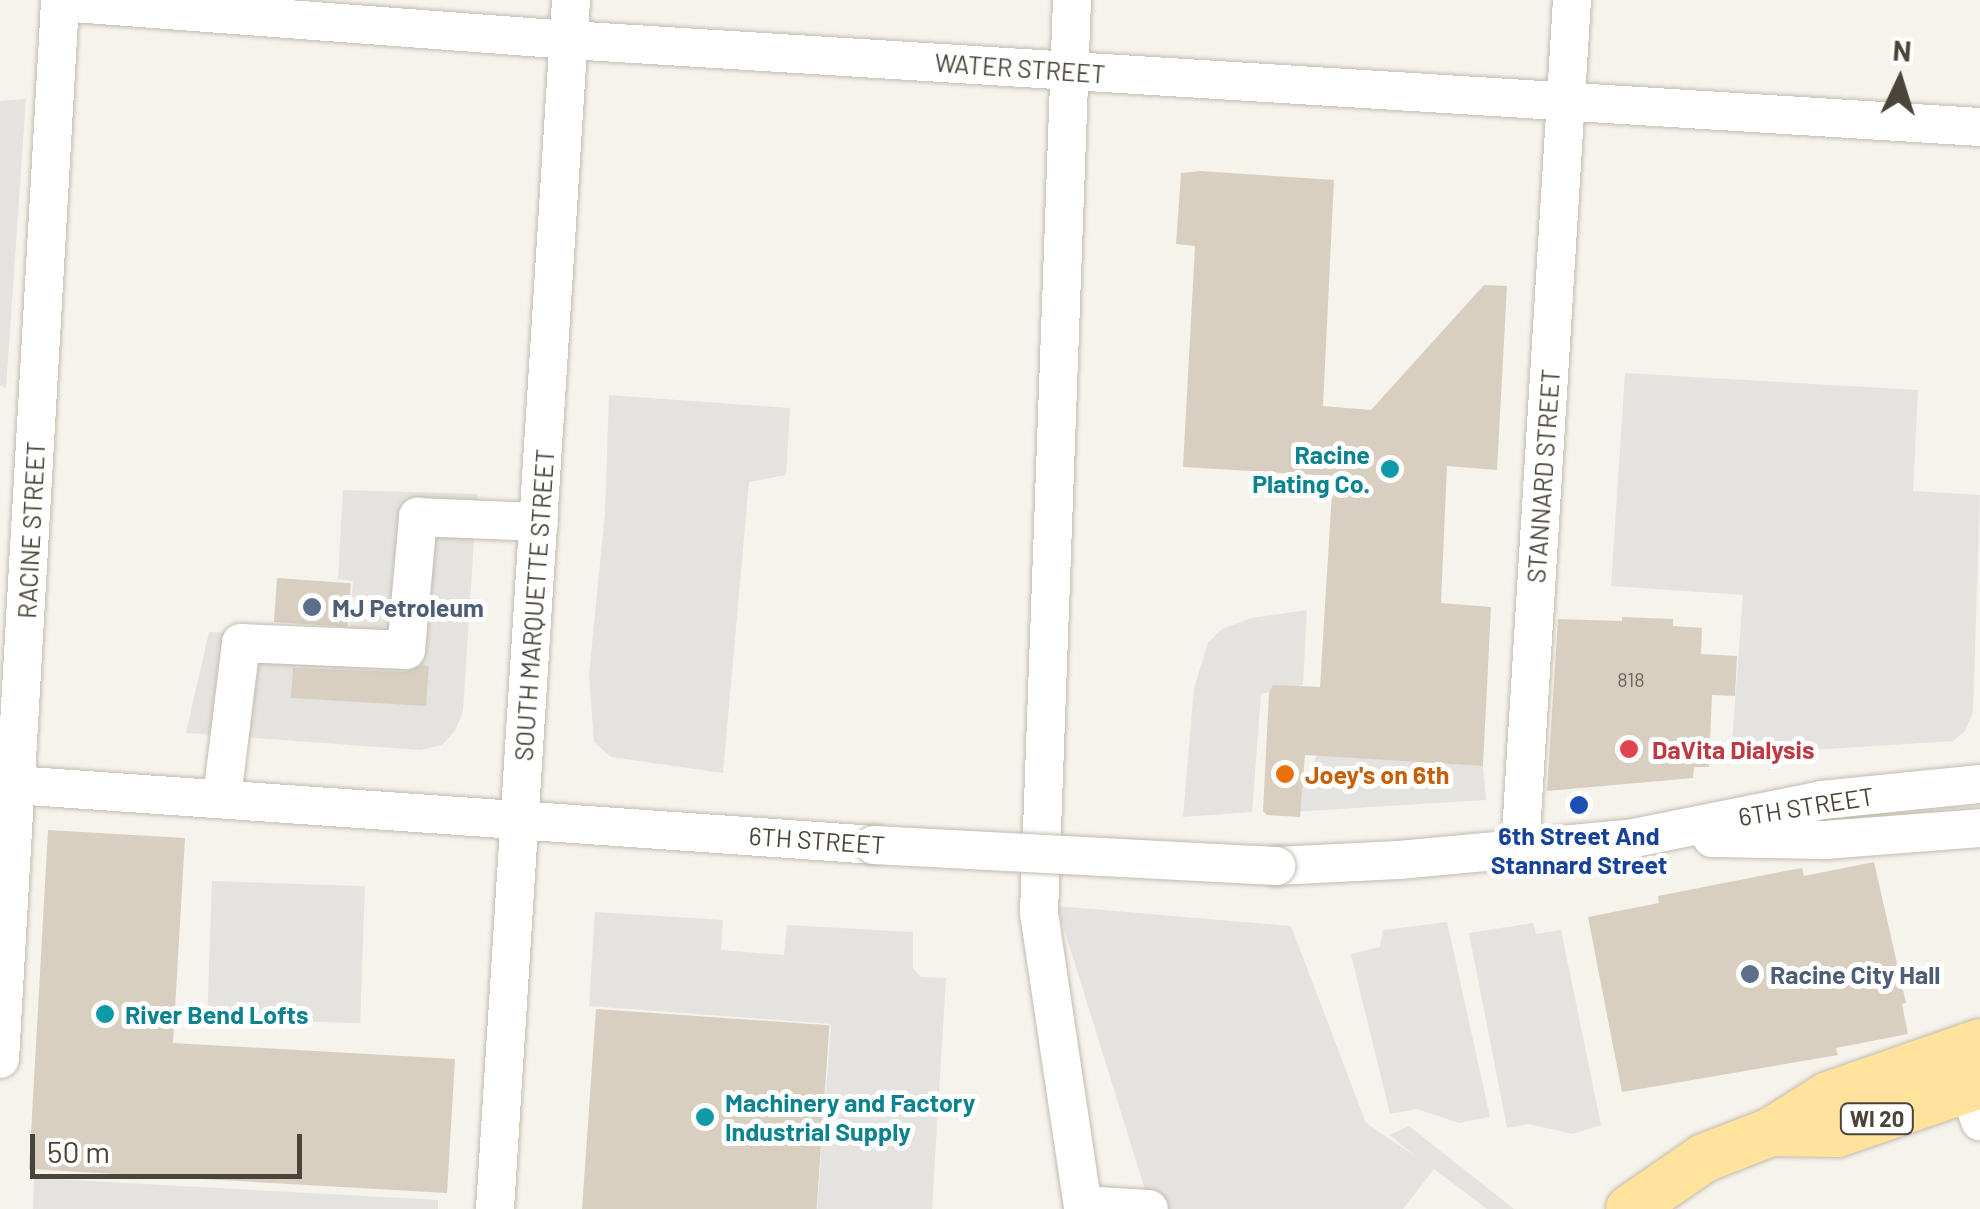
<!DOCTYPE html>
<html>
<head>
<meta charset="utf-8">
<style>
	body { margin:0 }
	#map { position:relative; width:1980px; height:1209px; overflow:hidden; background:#f6f3ec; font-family:Barlow,sans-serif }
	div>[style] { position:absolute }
	.parking>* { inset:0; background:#e5e3e0; transform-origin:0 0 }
	.building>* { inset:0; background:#d8cfc1; transform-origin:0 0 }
	.roads { filter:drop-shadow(0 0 2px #c2bbae) drop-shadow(0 0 2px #c2bbae) }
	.minor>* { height:38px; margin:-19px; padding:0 19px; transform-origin:19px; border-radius:19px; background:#fff }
	.major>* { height:48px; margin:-24px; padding:0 24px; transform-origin:24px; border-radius:24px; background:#ffe39c }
	.bridges { filter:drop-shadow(0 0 2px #c2bbae) drop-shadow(0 0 2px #c2bbae) }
	.minor-bridge>* { height:38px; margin:-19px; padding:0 19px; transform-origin:19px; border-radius:19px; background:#fff }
	.dots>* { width:28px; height:28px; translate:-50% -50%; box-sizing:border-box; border:5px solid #fff; border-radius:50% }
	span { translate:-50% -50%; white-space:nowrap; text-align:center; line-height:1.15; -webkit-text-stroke:10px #fff; paint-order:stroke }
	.number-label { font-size:20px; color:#6e675b }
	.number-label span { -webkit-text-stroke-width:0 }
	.shield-label span { padding:2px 8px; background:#fff; border:2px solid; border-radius:8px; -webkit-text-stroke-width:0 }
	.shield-label { font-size:22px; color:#4b4439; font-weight:700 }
	.street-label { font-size:25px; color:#4b4439 }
	.culture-label { font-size:25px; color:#0d838f; font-weight:700 }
	.right { translate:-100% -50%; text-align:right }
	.left { translate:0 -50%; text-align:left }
	.service-label { font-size:25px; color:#4e5e75; font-weight:700 }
	.health-label { font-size:25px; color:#be3a42; font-weight:700 }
	.food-label { font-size:25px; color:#c56008; font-weight:700 }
	.transit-label { font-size:25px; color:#164399; font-weight:700 }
	.north { position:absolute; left:1850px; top:30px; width:100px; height:100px; -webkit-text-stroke:8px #fff; paint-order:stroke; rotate:4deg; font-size:28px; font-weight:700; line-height:40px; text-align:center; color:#4b4439 }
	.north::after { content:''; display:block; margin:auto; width:35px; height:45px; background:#4b4439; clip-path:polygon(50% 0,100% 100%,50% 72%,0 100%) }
	.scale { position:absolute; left:30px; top:1134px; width:272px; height:45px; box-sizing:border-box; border:5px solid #4b4439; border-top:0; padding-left:12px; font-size:30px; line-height:35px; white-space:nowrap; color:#4b4439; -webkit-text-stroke:8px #fff; paint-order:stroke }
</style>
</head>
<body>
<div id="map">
	<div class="parking">
		<div style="clip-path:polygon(26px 99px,6px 388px,0 385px,0 101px)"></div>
		<div style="clip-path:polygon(1625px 373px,1918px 390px,1913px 491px,1980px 495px,1973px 712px,1965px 731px,1953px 741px,1731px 755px,1743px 595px,1611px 586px)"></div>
		<div style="clip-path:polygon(609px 395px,790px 408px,786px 475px,749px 482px,723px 773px,611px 757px,594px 742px,589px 675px,605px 512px)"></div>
		<div style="clip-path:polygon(343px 490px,477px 494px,463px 711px,455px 731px,442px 745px,420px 750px,186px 733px,209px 632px,349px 637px,353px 581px,338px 579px)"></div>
		<div style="clip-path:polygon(1307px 610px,1303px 685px,1261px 694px,1252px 812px,1183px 817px,1194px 688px,1208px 643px,1222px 629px,1252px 618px)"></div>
		<div style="clip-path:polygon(1317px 755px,1483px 766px,1486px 800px,1290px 812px)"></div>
		<div style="left:212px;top:881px;width:153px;height:137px;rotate:2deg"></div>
		<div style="clip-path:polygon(1057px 906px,1291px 926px,1366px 1123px,1415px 1156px,1390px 1135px,1409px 1126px,1514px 1209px,1487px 1209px,1434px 1169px,1403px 1209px,1151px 1209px)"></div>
		<div style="clip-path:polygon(595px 912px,723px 920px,721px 950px,784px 955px,787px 925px,913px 932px,913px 968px,921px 977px,946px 978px,932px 1209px,817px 1209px,831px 1024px,589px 1006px)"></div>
		<div style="clip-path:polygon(1447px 922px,1490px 1117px,1459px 1123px,1417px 1109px,1390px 1114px,1351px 954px,1380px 947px,1383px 930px)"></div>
		<div style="clip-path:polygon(1533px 923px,1536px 934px,1561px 930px,1601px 1125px,1573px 1134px,1528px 1124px,1507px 1128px,1469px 933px)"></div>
		<div style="clip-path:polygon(34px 1178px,438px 1200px,438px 1209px,33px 1209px)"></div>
	</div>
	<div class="building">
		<div style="clip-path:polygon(1200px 171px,1334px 180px,1323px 406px,1371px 410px,1484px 285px,1507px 286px,1497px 470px,1447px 466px,1441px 603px,1491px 607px,1483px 766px,1305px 755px,1300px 817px,1267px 815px,1263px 811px,1269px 693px,1273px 685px,1320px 687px,1333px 476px,1183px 467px,1195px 246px,1176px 244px,1181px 173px)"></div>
		<div style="left:277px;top:578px;width:74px;height:44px;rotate:4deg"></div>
		<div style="clip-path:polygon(1622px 617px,1673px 619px,1673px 626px,1702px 628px,1701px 654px,1737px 656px,1735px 696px,1712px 695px,1709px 767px,1694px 767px,1693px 778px,1547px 791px,1558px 619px,1622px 621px)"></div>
		<div style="clip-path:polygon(422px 665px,429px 666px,426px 706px,291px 698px,293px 668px,405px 672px)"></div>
		<div style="clip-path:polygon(48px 830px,185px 838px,173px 1043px,455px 1059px,447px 1193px,29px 1169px)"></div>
		<div style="clip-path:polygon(1874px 862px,1906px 1003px,1902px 1004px,1908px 1034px,1836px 1048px,1838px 1055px,1622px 1092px,1588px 917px,1659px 903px,1658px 896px,1785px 871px,1802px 868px,1804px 876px)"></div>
		<div style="left:596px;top:1009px;width:234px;height:201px;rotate:4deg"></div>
	</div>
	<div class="roads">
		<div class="minor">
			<div style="left:1072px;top:0;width:914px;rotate:92.07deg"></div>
			<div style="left:1039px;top:913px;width:299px;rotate:81.5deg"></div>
			<div style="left:0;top:784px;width:876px;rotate:3.99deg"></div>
			<div style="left:222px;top:798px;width:156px;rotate:-83deg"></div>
			<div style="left:241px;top:643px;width:165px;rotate:2.4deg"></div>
			<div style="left:406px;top:650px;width:134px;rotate:-84.8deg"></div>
			<div style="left:418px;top:517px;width:121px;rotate:2.4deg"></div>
			<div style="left:1712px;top:838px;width:113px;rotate:1deg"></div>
			<div style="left:1825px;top:840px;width:155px;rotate:-4.4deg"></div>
			<div style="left:1520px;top:850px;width:852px;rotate:-86.5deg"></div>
			<div style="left:1276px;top:866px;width:123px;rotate:-2.8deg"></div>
			<div style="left:1399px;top:860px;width:236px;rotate:-5.3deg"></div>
			<div style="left:1634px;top:838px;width:192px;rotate:-11.4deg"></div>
			<div style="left:1822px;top:800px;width:159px;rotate:-5.8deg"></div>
			<div style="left:0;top:1059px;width:1059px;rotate:-86.75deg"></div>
			<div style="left:60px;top:2px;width:510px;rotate:4.27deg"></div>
			<div style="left:569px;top:40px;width:1414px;rotate:3.53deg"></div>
			<div style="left:1959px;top:1062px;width:63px;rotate:70.4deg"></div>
			<div style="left:1084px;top:1205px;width:65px;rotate:3.5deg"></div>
			<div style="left:495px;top:1209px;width:1211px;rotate:-86.4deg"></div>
		</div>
		<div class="major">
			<div style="left:1771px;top:1132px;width:66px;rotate:0.9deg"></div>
			<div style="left:1837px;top:1133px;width:151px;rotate:-18.9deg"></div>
			<div style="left:1630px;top:1209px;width:90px;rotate:-34.6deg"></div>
			<div style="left:1704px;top:1158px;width:72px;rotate:-21.2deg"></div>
			<div style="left:1771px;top:1132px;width:67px;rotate:-32.3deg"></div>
			<div style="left:1828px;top:1096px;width:161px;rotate:-19.2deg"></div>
		</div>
	</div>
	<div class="bridges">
		<div class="minor-bridge">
			<div style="left:874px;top:845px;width:403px;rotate:3deg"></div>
		</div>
	</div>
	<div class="dots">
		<div style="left:1390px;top:469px;background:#0f9aa8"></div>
		<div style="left:312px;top:607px;background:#5c6f8a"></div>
		<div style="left:1629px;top:749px;background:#e0444e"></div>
		<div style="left:1285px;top:774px;background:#e8710a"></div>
		<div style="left:1579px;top:805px;background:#1a4fb4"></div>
		<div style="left:1750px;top:974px;background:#5c6f8a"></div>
		<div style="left:105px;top:1014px;background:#0f9aa8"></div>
		<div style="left:705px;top:1117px;background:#0f9aa8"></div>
	</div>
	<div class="number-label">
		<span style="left:1631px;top:679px">818</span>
	</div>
	<div class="shield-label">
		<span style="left:1877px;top:1119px">WI 20</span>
	</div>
	<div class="street-label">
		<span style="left:1020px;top:68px;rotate:4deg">WATER STREET</span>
		<span style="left:1543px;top:476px;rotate:-86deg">STANNARD STREET</span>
		<span style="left:31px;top:530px;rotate:-87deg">RACINE STREET</span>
		<span style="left:534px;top:605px;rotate:-86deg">SOUTH MARQUETTE STREET</span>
		<span style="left:1806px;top:806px;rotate:-9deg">6TH STREET</span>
		<span style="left:817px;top:840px;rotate:4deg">6TH STREET</span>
	</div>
	<div class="culture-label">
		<span class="right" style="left:1370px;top:469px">Racine<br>Plating Co.</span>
		<span class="left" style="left:125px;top:1014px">River Bend Lofts</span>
		<span class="left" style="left:725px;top:1117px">Machinery and Factory<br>Industrial Supply</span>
	</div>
	<div class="service-label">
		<span class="left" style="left:332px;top:607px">MJ Petroleum</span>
		<span class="left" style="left:1770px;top:974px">Racine City Hall</span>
	</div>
	<div class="health-label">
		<span class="left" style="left:1652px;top:749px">DaVita Dialysis</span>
	</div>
	<div class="food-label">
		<span class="left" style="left:1305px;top:774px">Joey's on 6th</span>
	</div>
	<div class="transit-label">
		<span style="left:1579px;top:850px">6th Street And<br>Stannard Street</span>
	</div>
	<div class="north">N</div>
	<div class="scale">50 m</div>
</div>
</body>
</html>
